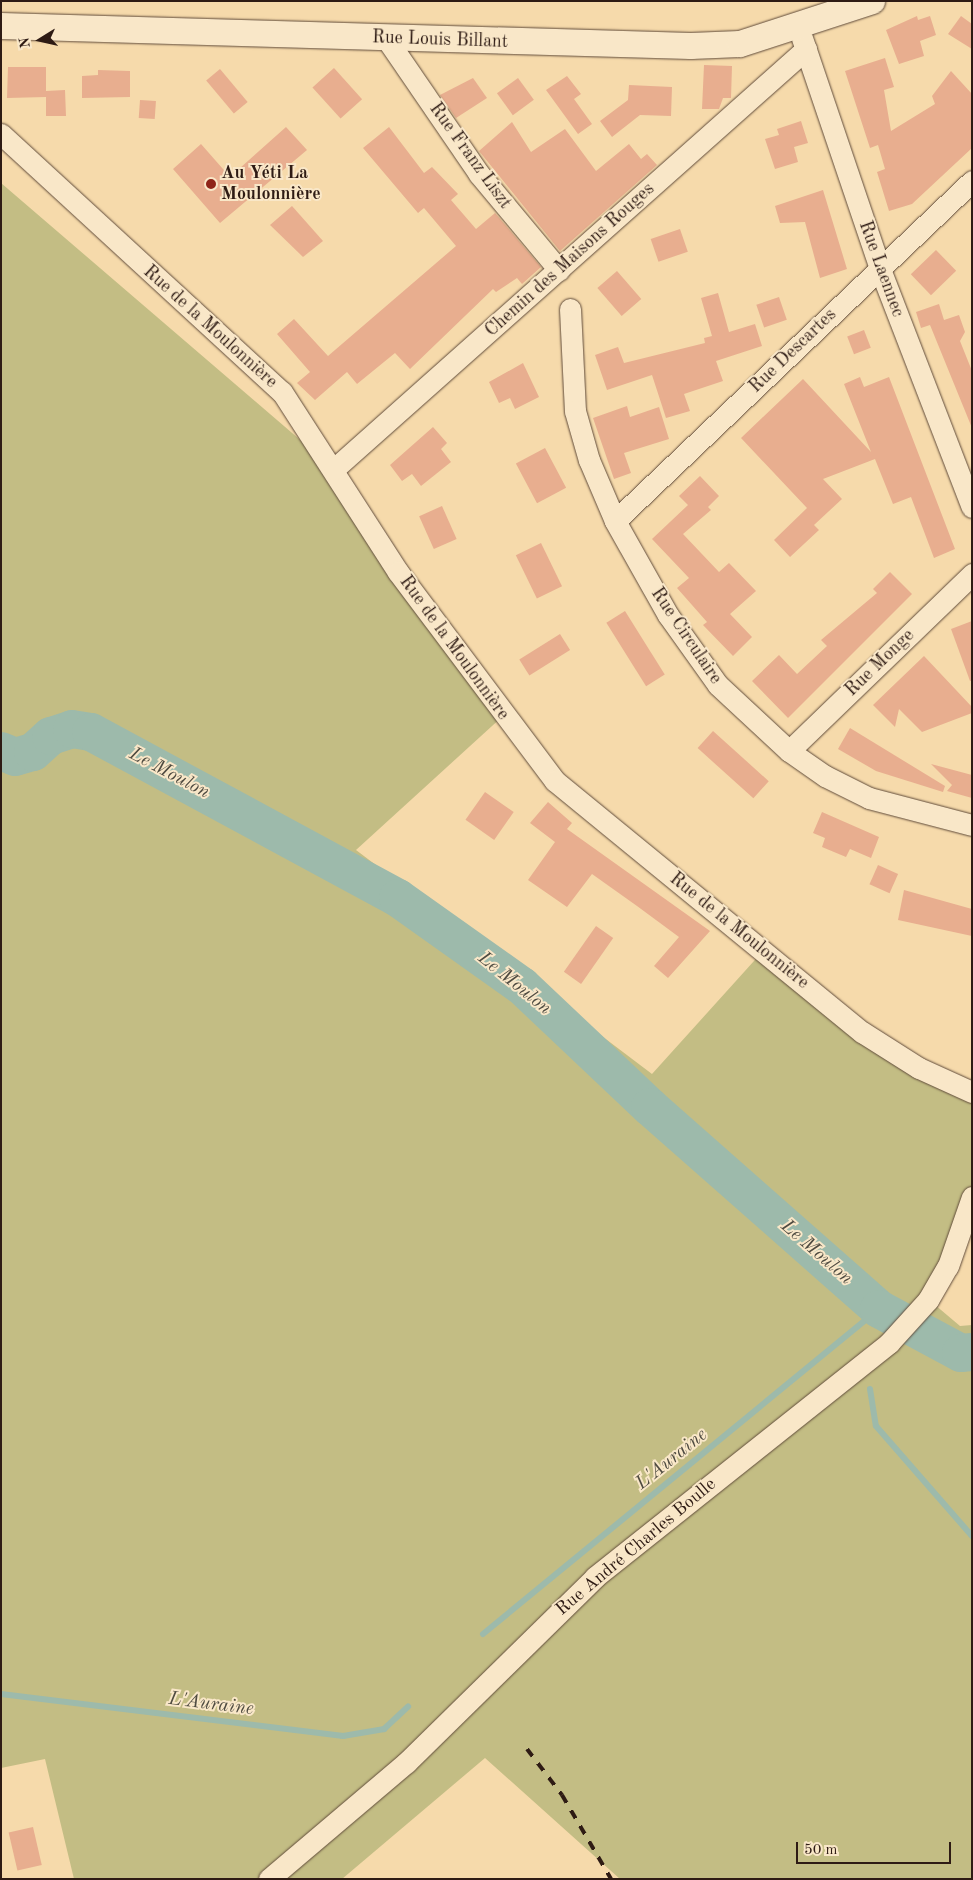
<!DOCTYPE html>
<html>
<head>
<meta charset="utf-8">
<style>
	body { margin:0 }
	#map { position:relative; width:973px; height:1880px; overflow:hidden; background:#f6daab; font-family:"Old Standard TT",serif }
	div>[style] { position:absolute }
	.green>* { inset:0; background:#c3bd84 }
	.stream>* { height:6px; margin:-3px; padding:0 3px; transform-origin:3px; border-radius:3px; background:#9dbaab }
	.river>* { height:38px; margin:-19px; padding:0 19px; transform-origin:19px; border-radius:19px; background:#9dbaab }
	.building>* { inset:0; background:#e8ae8f; transform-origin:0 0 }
	.roads { filter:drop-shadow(0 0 1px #604b3a) drop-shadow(0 0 1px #604b3a) }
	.minor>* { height:21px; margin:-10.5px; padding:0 10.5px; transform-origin:10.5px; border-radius:10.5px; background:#f9e7c8 }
	.tertiary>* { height:26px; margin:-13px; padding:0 13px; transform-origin:13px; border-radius:13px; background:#f9e7c8 }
	.rail>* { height:4px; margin-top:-2px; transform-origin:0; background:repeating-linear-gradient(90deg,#2e1b14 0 9px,transparent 0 18px) }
	.dots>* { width:14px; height:14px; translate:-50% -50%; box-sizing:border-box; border:2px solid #f9e7c8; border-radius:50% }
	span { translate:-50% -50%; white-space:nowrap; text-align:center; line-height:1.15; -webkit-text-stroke:4px #f9e7c8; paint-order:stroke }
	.street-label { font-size:18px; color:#2e1b14 }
	.poi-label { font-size:18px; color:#2e1b14; font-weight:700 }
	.left { translate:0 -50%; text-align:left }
	.water-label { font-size:19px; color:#4f4b41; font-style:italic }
	.frame { position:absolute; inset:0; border:2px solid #2e1b14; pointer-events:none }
	.north { position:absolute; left:15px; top:15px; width:50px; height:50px; -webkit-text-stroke:4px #f9e7c8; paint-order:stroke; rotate:260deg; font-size:14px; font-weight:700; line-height:20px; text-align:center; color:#2e1b14 }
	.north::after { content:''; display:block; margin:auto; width:18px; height:22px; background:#2e1b14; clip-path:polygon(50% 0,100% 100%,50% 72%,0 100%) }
	.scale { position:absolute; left:796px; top:1842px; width:155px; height:22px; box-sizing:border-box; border:2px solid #2e1b14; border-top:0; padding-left:6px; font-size:15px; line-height:18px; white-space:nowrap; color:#2e1b14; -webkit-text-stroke:4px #f9e7c8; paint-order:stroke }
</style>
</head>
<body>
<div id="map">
	<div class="green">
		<div style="clip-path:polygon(1px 183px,334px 469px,503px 716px,356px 850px,652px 1074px,763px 951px,862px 1032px,972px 1092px,972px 1197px,928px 1299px,960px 1326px,972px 1325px,972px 1879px,620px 1879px,485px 1758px,342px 1879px,74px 1879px,45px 1759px,1px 1768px)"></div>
	</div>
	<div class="stream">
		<div style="left:870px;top:1389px;width:37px;rotate:81deg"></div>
		<div style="left:876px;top:1426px;width:146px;rotate:48.9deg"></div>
		<div style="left:483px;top:1634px;width:512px;rotate:-39.38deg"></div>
		<div style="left:1px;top:1694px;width:345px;rotate:7deg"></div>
		<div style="left:343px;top:1736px;width:42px;rotate:-9.7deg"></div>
		<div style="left:384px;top:1729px;width:33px;rotate:-43deg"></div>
	</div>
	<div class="river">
		<div style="left:1px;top:751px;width:15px;rotate:23deg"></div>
		<div style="left:15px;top:757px;width:19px;rotate:-16deg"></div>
		<div style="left:33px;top:752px;width:24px;rotate:-42deg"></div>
		<div style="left:51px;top:736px;width:22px;rotate:-18deg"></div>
		<div style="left:72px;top:729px;width:19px;rotate:9deg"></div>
		<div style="left:91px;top:732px;width:349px;rotate:28.4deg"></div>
		<div style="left:398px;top:898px;width:152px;rotate:35.4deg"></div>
		<div style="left:522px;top:986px;width:176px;rotate:43.4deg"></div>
		<div style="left:650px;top:1107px;width:305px;rotate:41.4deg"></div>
		<div style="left:879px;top:1309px;width:93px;rotate:28.2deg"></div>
		<div style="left:961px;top:1353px;width:11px;rotate:-5deg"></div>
	</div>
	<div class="building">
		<div style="clip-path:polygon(917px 16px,918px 20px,930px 16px,936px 35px,920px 41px,924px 56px,899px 64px,886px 30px)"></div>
		<div style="clip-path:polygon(961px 16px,972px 24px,972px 49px,948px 34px)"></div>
		<div style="clip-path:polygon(885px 58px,894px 87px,884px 90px,891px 131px,935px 104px,932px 96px,951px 71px,972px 94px,972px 148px,912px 204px,889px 211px,877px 172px,885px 169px,878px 145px,870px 148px,845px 71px)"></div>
		<div style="clip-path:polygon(704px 65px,732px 66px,731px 98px,723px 98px,719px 109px,702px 109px)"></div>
		<div style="clip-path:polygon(8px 67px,46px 67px,46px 91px,65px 90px,66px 116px,46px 116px,46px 97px,7px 98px)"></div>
		<div style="left:334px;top:68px;width:42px;height:29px;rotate:48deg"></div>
		<div style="left:220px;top:69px;width:43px;height:18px;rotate:50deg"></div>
		<div style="clip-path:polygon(98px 70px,130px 71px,130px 97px,82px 98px,82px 76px,98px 75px)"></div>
		<div style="clip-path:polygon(567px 76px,581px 94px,574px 99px,592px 124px,578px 134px,546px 90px)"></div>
		<div style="clip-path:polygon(473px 78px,487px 98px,456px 118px,440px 95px)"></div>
		<div style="left:518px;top:78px;width:27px;height:26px;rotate:54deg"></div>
		<div style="clip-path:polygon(629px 85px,672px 87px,671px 116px,640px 115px,612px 137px,600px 121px,628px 100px)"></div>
		<div style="left:140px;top:100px;width:16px;height:18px;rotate:4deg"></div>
		<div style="clip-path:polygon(801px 121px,808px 143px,794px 147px,798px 162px,775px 169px,765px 139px,779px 135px,777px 129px)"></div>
		<div style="clip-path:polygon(512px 122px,531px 152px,565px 129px,596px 171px,629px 144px,641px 159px,647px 154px,657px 165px,560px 251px,479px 151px)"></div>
		<div style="clip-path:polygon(286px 127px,307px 150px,220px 223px,173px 169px,201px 144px,230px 177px)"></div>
		<div style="clip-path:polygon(389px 127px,424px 173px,432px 167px,458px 194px,451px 200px,476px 229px,495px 213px,541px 267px,522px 284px,517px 278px,496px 292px,493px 289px,410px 369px,395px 353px,357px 384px,347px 372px,315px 400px,297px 383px,310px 372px,277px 334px,294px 319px,328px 356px,456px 246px,424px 208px,418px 213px,363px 148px)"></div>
		<div style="clip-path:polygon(823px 190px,847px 269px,820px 278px,805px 222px,780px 223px,775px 206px)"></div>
		<div style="clip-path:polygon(292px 206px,323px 241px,303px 257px,270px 225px)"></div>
		<div style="left:680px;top:229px;width:24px;height:31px;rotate:71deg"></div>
		<div style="left:936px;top:250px;width:29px;height:35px;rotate:46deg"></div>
		<div style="left:617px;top:271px;width:37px;height:26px;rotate:49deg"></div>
		<div style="clip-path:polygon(718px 293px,729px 332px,755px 324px,762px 346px,716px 361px,723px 381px,684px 394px,690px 411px,666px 418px,652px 375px,607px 390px,595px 355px,618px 347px,624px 363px,705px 343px,704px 338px,712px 336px,701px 298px)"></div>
		<div style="left:779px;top:297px;width:24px;height:24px;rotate:71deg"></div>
		<div style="clip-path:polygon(939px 304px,944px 320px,959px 315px,965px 332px,960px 341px,972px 371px,972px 428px,930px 325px,921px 328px,916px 312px)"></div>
		<div style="left:864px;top:330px;width:19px;height:18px;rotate:69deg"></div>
		<div style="clip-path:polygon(523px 363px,539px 397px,515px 409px,510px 398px,499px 403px,489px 382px)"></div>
		<div style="clip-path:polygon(860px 377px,864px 387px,889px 377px,955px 549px,934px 558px,911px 497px,893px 504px,875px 459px,823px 479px,842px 499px,814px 525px,819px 530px,790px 557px,774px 540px,807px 508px,741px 438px,803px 379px,871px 452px,844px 384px)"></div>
		<div style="clip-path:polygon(627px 406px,630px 417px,659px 407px,669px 439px,624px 453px,631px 473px,614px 479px,593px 418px)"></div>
		<div style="clip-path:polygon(433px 427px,447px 443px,441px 449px,451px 462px,421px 486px,412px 474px,402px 481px,390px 465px)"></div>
		<div style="left:545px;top:448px;width:45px;height:33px;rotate:62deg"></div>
		<div style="clip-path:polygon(700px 476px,719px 496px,708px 507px,711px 510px,683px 534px,719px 572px,729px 563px,756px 591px,730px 614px,752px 637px,733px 656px,703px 625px,707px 622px,677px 588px,689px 578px,652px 539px,688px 505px,679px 496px)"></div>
		<div style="left:442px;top:506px;width:36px;height:25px;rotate:66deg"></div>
		<div style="left:541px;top:543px;width:48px;height:28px;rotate:64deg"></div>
		<div style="clip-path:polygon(890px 572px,912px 594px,788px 718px,752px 681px,779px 655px,797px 674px,827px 646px,821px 640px,877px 593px,873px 589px)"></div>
		<div style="left:625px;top:611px;width:75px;height:22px;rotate:58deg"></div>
		<div style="clip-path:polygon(972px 621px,972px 681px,970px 681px,951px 629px)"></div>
		<div style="left:560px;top:634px;width:19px;height:48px;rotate:58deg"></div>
		<div style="clip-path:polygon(924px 656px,972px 707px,972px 713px,922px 732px,899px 709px,895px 727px,873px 705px)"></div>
		<div style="clip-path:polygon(850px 728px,945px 786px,943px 792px,876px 771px,838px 749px)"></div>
		<div style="left:713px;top:731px;width:75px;height:23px;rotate:42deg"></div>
		<div style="clip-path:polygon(931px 764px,972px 775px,972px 798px,947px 791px,952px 785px)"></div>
		<div style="left:485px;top:792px;width:35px;height:34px;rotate:35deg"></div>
		<div style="clip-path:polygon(548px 802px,572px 823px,567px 829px,710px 931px,668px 978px,654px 966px,679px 937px,637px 906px,592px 874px,567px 907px,528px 880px,555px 842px,530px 823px)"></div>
		<div style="clip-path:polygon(822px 812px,879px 837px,871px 858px,850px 849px,846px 857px,822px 847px,825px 838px,813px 833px)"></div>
		<div style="left:878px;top:865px;width:22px;height:21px;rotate:24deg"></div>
		<div style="clip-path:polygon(904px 890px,972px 909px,972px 936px,898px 920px)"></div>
		<div style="left:596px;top:926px;width:21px;height:56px;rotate:35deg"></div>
		<div style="left:33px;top:1827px;width:39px;height:25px;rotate:77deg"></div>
	</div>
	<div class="roads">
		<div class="minor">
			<div style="left:386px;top:38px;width:165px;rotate:55.6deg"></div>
			<div style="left:479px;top:174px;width:125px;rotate:50.2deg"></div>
			<div style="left:802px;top:38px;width:244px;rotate:71.3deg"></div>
			<div style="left:880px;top:269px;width:255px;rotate:68.9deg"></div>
			<div style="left:1px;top:134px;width:381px;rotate:42.6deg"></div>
			<div style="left:282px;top:392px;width:214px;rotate:57.2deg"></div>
			<div style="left:398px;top:572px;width:261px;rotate:53.1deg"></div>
			<div style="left:555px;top:781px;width:397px;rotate:39.3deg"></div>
			<div style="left:862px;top:1032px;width:67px;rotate:32.3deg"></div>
			<div style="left:919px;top:1068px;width:58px;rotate:24.4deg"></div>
			<div style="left:570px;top:309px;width:102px;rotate:87.2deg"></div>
			<div style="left:575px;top:411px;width:51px;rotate:74.1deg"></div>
			<div style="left:589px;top:460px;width:66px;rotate:66.9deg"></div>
			<div style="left:615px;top:521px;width:108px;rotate:60.6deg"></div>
			<div style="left:668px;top:615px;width:86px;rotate:54.5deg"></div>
			<div style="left:718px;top:685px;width:97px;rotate:42.9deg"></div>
			<div style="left:789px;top:751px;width:44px;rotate:34.8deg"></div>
			<div style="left:825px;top:776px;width:49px;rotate:26.6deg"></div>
			<div style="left:869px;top:798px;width:106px;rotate:14.7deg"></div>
			<div style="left:334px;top:469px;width:632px;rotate:-41.66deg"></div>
			<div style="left:615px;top:521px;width:493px;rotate:-43.6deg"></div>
			<div style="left:789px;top:751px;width:255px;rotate:-44deg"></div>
			<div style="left:269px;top:1879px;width:180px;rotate:-40.3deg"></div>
			<div style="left:406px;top:1763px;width:265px;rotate:-44.5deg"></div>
			<div style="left:595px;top:1577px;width:376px;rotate:-38.5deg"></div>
			<div style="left:889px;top:1343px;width:58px;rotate:-47.8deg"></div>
			<div style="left:928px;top:1300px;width:39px;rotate:-60deg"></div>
			<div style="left:948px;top:1266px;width:73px;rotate:-70.8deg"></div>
		</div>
		<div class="tertiary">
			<div style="left:1px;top:26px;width:690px;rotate:1.66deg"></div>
			<div style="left:691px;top:46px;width:49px;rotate:-2.3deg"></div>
			<div style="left:740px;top:44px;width:139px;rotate:-18deg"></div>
		</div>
	</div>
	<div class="rail">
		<div style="left:527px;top:1749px;width:58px;rotate:52.7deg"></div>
		<div style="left:562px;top:1795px;width:97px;rotate:59.7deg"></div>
	</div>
	<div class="dots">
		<div style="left:211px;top:184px;background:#8f2418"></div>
	</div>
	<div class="street-label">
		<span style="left:440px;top:40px;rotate:2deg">Rue Louis Billant</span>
		<span style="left:470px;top:156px;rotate:54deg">Rue Franz Liszt</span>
		<span style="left:570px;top:260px;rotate:-42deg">Chemin des Maisons Rouges</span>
		<span style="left:881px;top:269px;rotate:70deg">Rue Laennec</span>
		<span style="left:210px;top:327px;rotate:42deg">Rue de la Moulonnière</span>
		<span style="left:793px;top:351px;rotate:-44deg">Rue Descartes</span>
		<span style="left:686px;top:636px;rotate:56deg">Rue Circulaire</span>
		<span style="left:454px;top:648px;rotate:54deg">Rue de la Moulonnière</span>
		<span style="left:880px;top:663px;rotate:-44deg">Rue Monge</span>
		<span style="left:739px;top:931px;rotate:39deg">Rue de la Moulonnière</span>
		<span style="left:636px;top:1547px;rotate:-40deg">Rue André Charles Boulle</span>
	</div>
	<div class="poi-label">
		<span class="left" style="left:221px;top:184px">Au Yéti La<br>Moulonnière</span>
	</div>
	<div class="water-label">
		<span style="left:169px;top:774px;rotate:28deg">Le Moulon</span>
		<span style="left:514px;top:984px;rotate:39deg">Le Moulon</span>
		<span style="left:816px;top:1253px;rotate:41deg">Le Moulon</span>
		<span style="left:672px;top:1460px;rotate:-39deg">L'Auraine</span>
		<span style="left:211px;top:1705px;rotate:7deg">L'Auraine</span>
	</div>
	<div class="frame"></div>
	<div class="north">N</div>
	<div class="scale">50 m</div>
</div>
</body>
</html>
